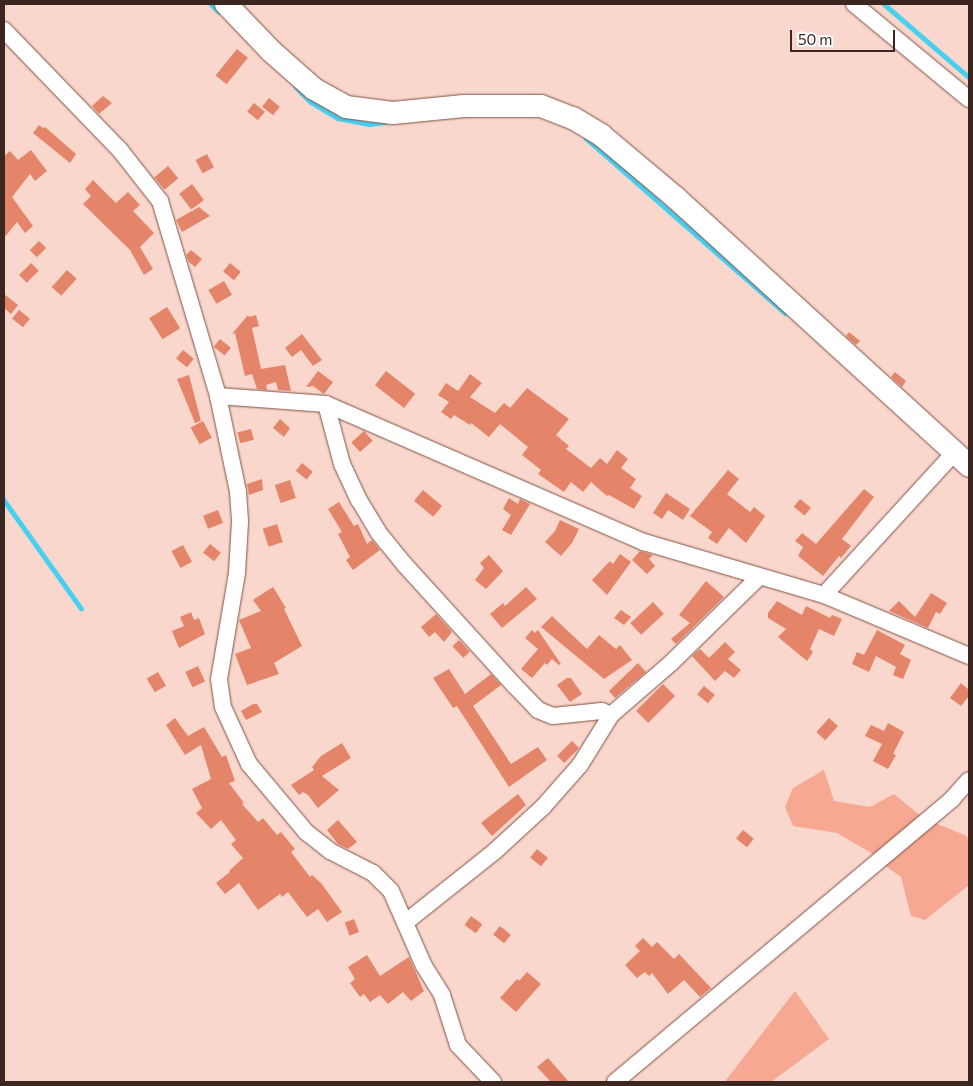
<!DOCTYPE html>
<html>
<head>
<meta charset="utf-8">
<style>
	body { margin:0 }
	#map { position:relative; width:973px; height:1086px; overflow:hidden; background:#fad7cd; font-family:Commissioner,sans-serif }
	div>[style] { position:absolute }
	.green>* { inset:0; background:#f6a892 }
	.stream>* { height:4.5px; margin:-2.25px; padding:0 2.25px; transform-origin:2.25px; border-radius:2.25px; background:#48d0f1 }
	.building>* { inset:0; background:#e4856a; transform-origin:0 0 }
	.roads { filter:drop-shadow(0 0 1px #825244) drop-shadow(0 0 1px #825244) }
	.street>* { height:16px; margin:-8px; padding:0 8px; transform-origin:8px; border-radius:8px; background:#fff }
	.secondary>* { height:22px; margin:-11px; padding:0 11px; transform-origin:11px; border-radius:11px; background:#fff }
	span { translate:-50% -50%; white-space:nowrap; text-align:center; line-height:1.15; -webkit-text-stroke:4.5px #fff; paint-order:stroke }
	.frame { position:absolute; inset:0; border:5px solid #3b2620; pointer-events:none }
	.scale { position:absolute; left:790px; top:30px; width:105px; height:22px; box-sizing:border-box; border:2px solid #3b2620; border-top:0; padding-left:6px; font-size:15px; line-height:18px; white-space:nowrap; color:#3b2620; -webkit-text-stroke:4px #fff; paint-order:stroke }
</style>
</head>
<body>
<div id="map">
	<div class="green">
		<div style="clip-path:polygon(824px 770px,834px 801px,870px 807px,894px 794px,922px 817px,876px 856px,837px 833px,793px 826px,785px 807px,793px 788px)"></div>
		<div style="clip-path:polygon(935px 823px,967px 836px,969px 846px,969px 885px,925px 920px,911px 916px,901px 877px,883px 864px)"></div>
		<div style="clip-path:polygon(795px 991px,829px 1039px,771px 1082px,727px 1082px,726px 1080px)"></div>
	</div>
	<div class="stream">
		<div style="left:211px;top:4px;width:11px;rotate:45deg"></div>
		<div style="left:884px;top:4px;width:112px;rotate:40.7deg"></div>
		<div style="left:296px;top:87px;width:21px;rotate:45deg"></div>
		<div style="left:311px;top:102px;width:31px;rotate:31deg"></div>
		<div style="left:338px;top:118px;width:32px;rotate:11deg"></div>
		<div style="left:369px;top:124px;width:16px;rotate:-7deg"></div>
		<div style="left:586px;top:138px;width:265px;rotate:41.3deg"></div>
		<div style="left:4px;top:500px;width:133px;rotate:54.5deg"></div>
	</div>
	<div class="building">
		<div style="left:237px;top:49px;width:14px;height:34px;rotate:39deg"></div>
		<div style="clip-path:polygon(103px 96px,112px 103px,99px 114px,92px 106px)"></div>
		<div style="left:269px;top:98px;width:14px;height:11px;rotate:39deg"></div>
		<div style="left:254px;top:103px;width:14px;height:11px;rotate:39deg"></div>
		<div style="clip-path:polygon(39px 125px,43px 128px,45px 127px,76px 154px,70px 163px,33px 133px)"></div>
		<div style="clip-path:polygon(31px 150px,47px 171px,35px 181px,30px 174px,12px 197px,33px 226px,25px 233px,17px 222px,4px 238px,4px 156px,10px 151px,18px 160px)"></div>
		<div style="left:207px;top:154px;width:15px;height:13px;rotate:62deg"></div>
		<div style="left:168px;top:166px;width:16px;height:18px;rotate:50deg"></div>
		<div style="clip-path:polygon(93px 180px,116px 203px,128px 192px,140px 205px,133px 211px,154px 233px,140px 247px,153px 269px,144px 275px,130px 250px,83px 204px,91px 196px,85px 189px)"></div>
		<div style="left:192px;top:184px;width:20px;height:16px;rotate:53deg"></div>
		<div style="clip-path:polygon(199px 207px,210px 216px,182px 232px,176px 220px)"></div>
		<div style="left:39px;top:241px;width:10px;height:13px;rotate:45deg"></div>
		<div style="clip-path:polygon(191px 250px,202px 259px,195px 267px,189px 262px,186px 255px)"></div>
		<div style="left:31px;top:263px;width:11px;height:17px;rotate:45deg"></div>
		<div style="left:230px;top:263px;width:14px;height:11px;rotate:39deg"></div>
		<div style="left:67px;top:270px;width:13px;height:23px;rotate:42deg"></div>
		<div style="left:224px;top:281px;width:16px;height:18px;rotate:60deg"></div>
		<div style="clip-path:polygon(4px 294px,18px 305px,11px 314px,4px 308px)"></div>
		<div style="left:167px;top:307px;width:25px;height:21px;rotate:58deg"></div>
		<div style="left:19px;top:310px;width:14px;height:11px;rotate:39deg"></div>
		<div style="clip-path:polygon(248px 315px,249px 317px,256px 315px,259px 326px,252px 328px,261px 369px,285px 365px,291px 391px,278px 390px,276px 382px,266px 385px,267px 390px,257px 389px,252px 374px,245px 376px,235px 333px,232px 334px)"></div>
		<div style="clip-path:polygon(849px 332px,860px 341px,856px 345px,846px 336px)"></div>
		<div style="clip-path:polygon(302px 334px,322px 360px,313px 366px,301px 350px,292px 357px,285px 348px)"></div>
		<div style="left:220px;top:339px;width:14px;height:10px;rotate:39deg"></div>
		<div style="left:183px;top:350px;width:14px;height:11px;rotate:39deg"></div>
		<div style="clip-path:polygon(318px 371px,333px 382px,324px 394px,313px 386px,306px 387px)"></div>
		<div style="left:386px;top:371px;width:37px;height:18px;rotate:38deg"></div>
		<div style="clip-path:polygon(895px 372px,906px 381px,902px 387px,891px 377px)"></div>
		<div style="clip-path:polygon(470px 374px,482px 383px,470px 397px,495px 413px,504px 403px,510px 408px,527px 388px,569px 419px,556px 435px,569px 446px,566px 449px,591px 468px,600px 458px,607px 464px,617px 450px,628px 459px,621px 468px,636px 479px,630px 488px,642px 496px,634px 509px,609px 495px,607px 496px,591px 482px,583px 492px,571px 482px,564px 492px,538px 474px,541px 470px,522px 455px,528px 447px,500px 424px,489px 437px,471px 423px,470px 425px,454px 415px,451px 419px,441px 412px,449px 402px,438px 395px,446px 383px,458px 391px)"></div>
		<div style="clip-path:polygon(189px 375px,201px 421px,195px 423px,177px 379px)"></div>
		<div style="clip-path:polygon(280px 419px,290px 428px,284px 437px,273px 428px)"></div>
		<div style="left:203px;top:421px;width:19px;height:14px;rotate:62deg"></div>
		<div style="left:251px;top:429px;width:11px;height:14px;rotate:75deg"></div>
		<div style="left:364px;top:431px;width:13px;height:17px;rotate:48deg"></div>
		<div style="left:302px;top:463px;width:14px;height:10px;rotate:39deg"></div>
		<div style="clip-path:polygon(728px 470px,739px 479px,727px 494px,750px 512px,754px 507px,765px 516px,746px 543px,729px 528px,717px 544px,708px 538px,712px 532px,690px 516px)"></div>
		<div style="clip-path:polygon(262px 479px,263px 490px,249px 495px,247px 484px)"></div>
		<div style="left:290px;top:480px;width:19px;height:16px;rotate:72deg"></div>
		<div style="clip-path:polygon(864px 489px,874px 497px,842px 539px,851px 546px,841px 558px,839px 556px,823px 576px,798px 556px,803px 547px,795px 541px,802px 533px,816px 544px)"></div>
		<div style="left:423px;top:490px;width:25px;height:14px;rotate:40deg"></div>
		<div style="clip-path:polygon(666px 493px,690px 509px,683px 520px,668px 510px,662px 519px,653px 513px)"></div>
		<div style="clip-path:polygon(509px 498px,518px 504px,520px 499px,530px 504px,511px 535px,502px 530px,511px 515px,503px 509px)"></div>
		<div style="left:800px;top:499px;width:14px;height:10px;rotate:39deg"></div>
		<div style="clip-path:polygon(339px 502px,354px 526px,358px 524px,367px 544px,372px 540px,380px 550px,353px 570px,346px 560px,350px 557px,338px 534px,342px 532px,328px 509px)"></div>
		<div style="left:218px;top:510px;width:14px;height:16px;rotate:69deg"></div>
		<div style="clip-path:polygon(560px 520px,579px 529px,572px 543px,561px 556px,545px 542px,555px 531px)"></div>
		<div style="left:277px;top:524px;width:19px;height:15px;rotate:72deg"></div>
		<div style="left:210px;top:544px;width:14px;height:11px;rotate:39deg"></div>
		<div style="left:183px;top:545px;width:19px;height:13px;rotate:62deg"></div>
		<div style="clip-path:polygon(640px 551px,653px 555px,649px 559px,655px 566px,647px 574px,632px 560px)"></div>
		<div style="clip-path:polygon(620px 554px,631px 562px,607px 595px,592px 580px,610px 561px,613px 564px)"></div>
		<div style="clip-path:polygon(489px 555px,503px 571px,486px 589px,475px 580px,484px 568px,480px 563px)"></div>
		<div style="clip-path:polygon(706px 581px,724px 597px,676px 644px,671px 639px,690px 623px,679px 615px)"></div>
		<div style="clip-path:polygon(273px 587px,286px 608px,284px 609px,302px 646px,274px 663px,279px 674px,247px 685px,235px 654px,251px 648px,239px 620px,261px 611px,253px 600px)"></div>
		<div style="clip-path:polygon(526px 587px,537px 599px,502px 628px,490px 614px,503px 603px,505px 606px)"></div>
		<div style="clip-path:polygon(931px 593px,947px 603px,940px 614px,936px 612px,928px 628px,889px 611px,899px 601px,915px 617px)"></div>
		<div style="clip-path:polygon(777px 601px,802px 615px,806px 606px,830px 618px,832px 615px,842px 619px,834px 636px,819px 629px,810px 649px,813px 652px,807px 661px,778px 637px,786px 629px,768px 618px,768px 613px)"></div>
		<div style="left:653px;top:602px;width:16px;height:31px;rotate:47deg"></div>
		<div style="clip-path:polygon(621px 610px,631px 617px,624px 625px,614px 618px)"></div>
		<div style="clip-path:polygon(191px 612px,194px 620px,199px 618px,205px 634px,179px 648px,172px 631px,184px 626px,180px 617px)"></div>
		<div style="clip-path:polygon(436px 614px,452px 632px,444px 642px,435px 632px,429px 637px,421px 627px)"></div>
		<div style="clip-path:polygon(552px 616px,587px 649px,599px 635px,616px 649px,620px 645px,632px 660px,604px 679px,541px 627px)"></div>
		<div style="clip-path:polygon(532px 630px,535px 633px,538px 630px,561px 664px,559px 665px,552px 659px,547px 665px,545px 663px,532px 678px,521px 669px,538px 649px,525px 638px)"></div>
		<div style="clip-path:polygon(877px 630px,905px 645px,900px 654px,911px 660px,903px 679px,893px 675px,896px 667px,876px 656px,869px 672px,852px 664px,857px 652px,864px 655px)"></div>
		<div style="left:459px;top:640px;width:16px;height:9px;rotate:47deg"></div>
		<div style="clip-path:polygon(725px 642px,735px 652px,728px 659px,741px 670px,734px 678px,725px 671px,715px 681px,692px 656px,700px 649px,709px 658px)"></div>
		<div style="clip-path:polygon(638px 663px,646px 672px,615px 698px,609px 691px)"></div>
		<div style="left:198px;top:666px;width:17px;height:14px;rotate:65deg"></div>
		<div style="clip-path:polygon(449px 669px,465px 694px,491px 674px,501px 685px,473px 706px,511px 764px,538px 747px,547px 760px,509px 787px,457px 706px,453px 708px,433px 678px)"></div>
		<div style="left:158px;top:672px;width:16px;height:13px;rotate:60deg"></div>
		<div style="clip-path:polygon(567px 678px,571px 678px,582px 694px,570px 702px,557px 685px)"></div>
		<div style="clip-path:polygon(961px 683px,969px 690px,969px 696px,961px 706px,950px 698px)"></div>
		<div style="left:663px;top:684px;width:17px;height:38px;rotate:45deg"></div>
		<div style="left:704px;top:686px;width:14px;height:11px;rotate:39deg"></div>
		<div style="clip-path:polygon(253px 704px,257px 704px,262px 712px,246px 720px,241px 711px)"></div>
		<div style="clip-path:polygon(175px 718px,188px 736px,204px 727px,222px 757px,226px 755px,235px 781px,229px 783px,244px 803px,242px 804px,258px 822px,263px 818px,277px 835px,281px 832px,295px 849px,291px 852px,310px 877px,312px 875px,321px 883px,342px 912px,327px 922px,318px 909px,307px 917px,288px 892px,282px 897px,280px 894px,258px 910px,239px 883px,225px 894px,216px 883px,230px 872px,229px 871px,243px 858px,231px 844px,236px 840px,221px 820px,211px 829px,196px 813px,202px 808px,192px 789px,211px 779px,201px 745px,185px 755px,166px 725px)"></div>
		<div style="left:829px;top:718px;width:12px;height:19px;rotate:42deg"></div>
		<div style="clip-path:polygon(888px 723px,904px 732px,893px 754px,896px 755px,888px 769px,873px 761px,882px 744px,865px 736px,871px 725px,884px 731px)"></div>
		<div style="left:572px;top:741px;width:10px;height:21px;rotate:45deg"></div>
		<div style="clip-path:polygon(342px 743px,351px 758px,322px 776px,339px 790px,318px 808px,308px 795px,303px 792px,299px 795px,291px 785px,314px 770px,312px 767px,321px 756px)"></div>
		<div style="clip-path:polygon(518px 794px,526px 805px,492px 836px,481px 823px)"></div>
		<div style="clip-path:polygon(338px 820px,357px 842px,348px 849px,338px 844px,327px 830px)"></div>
		<div style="left:743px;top:830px;width:14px;height:11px;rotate:39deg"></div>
		<div style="left:537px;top:849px;width:14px;height:11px;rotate:39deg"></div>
		<div style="left:471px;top:916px;width:14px;height:11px;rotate:36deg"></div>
		<div style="left:354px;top:919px;width:14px;height:10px;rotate:69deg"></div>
		<div style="left:500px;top:926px;width:14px;height:11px;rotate:39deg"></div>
		<div style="clip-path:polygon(643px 938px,652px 947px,657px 942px,674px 959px,679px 954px,711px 988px,700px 997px,684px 980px,668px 994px,652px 973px,649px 976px,645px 972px,637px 978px,625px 965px,640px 951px,635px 946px)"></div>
		<div style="clip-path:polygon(367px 955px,380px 976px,409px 957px,424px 991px,411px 1001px,403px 992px,388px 1004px,380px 995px,370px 1002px,364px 994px,360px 997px,350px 983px,355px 979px,348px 967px)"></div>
		<div style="clip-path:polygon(527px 972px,541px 984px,516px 1012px,500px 998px,517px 979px,519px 981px)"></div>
		<div style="clip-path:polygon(548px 1058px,569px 1082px,551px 1082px,537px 1067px)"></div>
	</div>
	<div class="roads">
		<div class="street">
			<div style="left:854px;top:4px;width:149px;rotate:39.6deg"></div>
			<div style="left:4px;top:30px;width:167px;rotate:46deg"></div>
			<div style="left:120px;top:150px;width:65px;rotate:51.9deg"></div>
			<div style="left:160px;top:201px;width:203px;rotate:73.4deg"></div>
			<div style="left:218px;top:396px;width:108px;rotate:4.2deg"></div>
			<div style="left:326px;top:404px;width:347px;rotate:23.5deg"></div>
			<div style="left:644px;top:542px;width:188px;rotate:16.4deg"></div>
			<div style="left:824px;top:595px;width:157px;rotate:22.8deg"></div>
			<div style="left:218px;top:396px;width:98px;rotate:78.2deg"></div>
			<div style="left:238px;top:492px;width:30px;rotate:86deg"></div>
			<div style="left:240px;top:522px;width:51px;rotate:93.4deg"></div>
			<div style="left:237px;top:573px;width:108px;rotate:99.6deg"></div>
			<div style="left:219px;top:679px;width:28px;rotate:82deg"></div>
			<div style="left:223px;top:707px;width:63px;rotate:65.5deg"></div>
			<div style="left:249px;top:764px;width:89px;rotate:50deg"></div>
			<div style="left:306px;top:832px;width:31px;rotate:38deg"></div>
			<div style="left:330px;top:851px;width:48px;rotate:27.1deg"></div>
			<div style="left:373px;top:873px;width:25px;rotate:45deg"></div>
			<div style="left:391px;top:891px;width:82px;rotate:66.3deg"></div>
			<div style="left:424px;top:966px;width:34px;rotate:58deg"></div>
			<div style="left:442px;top:995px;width:52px;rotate:72.3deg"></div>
			<div style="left:458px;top:1045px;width:51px;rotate:46.6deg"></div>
			<div style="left:326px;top:404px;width:62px;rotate:75.1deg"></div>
			<div style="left:342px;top:464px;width:40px;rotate:65deg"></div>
			<div style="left:359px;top:500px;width:37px;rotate:59deg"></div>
			<div style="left:378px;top:532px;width:41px;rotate:50.9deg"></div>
			<div style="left:404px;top:564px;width:164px;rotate:47.7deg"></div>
			<div style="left:514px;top:685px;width:35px;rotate:46deg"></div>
			<div style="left:538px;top:710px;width:16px;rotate:22deg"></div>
			<div style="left:553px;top:716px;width:49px;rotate:-5.8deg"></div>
			<div style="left:602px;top:711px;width:10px;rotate:24deg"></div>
			<div style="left:824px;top:595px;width:193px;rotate:-47.5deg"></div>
			<div style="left:406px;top:922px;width:112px;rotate:-38.5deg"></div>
			<div style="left:494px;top:852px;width:67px;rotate:-42.6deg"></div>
			<div style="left:543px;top:807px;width:56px;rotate:-48.6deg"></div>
			<div style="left:580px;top:765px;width:59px;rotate:-58.2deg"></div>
			<div style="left:611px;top:715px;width:79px;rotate:-40.9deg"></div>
			<div style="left:671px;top:663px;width:124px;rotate:-44.3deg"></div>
			<div style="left:615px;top:1082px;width:440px;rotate:-40deg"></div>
			<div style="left:952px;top:799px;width:25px;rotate:-48deg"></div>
		</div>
		<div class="secondary">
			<div style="left:226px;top:4px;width:65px;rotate:46.2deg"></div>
			<div style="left:271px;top:51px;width:57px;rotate:41.5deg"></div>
			<div style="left:314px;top:89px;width:37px;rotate:29deg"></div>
			<div style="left:346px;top:107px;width:47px;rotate:7.3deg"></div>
			<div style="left:393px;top:113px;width:71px;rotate:-5.6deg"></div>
			<div style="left:464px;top:106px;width:77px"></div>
			<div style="left:541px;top:106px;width:34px;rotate:21deg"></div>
			<div style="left:573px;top:118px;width:33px;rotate:31deg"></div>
			<div style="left:601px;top:135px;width:98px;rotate:40deg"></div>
			<div style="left:676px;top:198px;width:397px;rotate:42.4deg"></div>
		</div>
	</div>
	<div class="frame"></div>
	<div class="scale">50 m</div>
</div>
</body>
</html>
